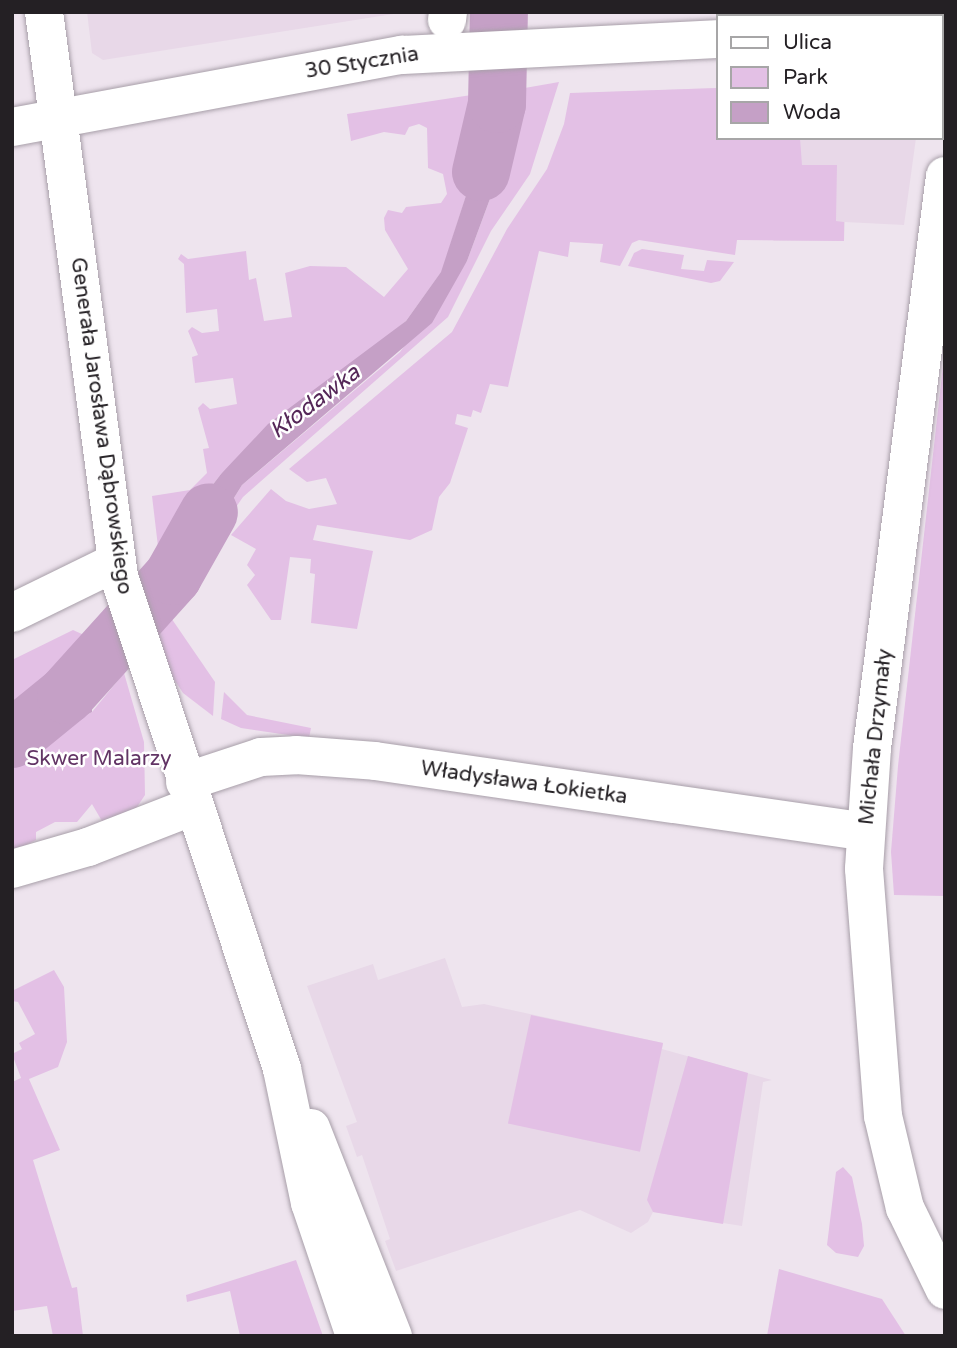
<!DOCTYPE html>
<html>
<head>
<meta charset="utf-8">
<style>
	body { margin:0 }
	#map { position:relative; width:957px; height:1348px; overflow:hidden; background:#eee4ee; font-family:"Varela Round",sans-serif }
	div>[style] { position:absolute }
	.built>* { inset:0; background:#e8d8e8 }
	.green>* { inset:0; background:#e3c0e5; transform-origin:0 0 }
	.water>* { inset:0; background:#c5a0c6 }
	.river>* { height:58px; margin:-29px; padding:0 29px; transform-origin:29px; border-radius:29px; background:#c5a0c6 }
	.roads { filter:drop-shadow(0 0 2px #a89fa9) drop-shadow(0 0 2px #a89fa9) }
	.minor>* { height:38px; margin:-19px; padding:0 19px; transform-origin:19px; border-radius:19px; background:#fff }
	.major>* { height:38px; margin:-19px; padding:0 19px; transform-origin:19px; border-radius:19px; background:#fff }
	span { translate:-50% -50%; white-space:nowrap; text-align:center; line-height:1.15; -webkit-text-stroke:5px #fff; paint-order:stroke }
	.street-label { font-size:21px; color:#242024 }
	.park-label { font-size:21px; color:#623465 }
	.water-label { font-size:23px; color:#552758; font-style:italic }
	.frame { position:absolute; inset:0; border:14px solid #242024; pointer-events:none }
	.legend { position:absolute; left:716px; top:14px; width:228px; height:126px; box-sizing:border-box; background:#fff; border:2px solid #a7a6a7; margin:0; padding:9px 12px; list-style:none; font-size:21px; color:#242024 }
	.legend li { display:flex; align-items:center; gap:14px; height:35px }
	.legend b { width:35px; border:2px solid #a7a6a7 }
</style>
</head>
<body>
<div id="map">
	<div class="built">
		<div style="clip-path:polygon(87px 12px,406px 12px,103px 60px,92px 53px)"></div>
		<div style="clip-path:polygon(717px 88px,717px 138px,916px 138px,904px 225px,845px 222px,844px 241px,774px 241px,580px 93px)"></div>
		<div style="clip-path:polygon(445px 958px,462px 1007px,484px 1004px,663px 1043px,662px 1049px,772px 1080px,763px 1082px,742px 1226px,653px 1212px,648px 1222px,631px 1233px,580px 1210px,396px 1271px,385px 1241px,390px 1239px,362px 1155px,357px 1157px,346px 1126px,357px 1122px,307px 986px,373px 964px,378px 980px)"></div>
	</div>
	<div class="green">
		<div style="clip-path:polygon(559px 82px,530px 174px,491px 231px,448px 317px,243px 497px,214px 539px,181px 603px,176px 591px,242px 485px,400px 352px,467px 261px,501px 169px,519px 89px)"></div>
		<div style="clip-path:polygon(717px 88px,717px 138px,800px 138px,802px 165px,837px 165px,836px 221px,844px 222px,844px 241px,737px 240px,735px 255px,639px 240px,632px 243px,620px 266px,600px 262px,603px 244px,570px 242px,568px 257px,539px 251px,508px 387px,490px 384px,481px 413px,473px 410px,471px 417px,457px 414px,455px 424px,468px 428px,450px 483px,439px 497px,432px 530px,410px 540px,317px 525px,313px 540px,373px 551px,357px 629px,311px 623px,315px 574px,310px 573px,311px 559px,290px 557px,281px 620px,271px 620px,247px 585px,255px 575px,247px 565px,256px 549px,231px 535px,271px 489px,286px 501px,309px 509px,337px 504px,326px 478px,307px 482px,289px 469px,452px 332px,507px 229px,547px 169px,564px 124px,570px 93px)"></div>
		<div style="clip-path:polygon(491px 92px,476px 165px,442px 271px,406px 321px,221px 474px,159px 555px,152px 496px,190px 490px,207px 473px,203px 449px,209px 448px,198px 408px,203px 403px,210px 409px,237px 404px,233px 378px,195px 383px,192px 357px,198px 355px,188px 331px,192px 327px,202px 333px,219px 331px,217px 309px,186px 313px,184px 264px,178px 259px,181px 254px,188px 259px,246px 251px,249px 280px,256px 278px,264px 321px,292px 317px,285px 273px,310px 266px,346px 267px,384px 297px,408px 269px,385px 230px,384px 218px,388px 210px,402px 213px,406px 207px,441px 203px,447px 194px,443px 174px,428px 168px,427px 128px,419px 124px,409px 127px,405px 135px,384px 132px,351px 141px,347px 114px)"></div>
		<div style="clip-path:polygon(642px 249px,684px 255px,681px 269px,704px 271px,707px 260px,734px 262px,720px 281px,711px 283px,628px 266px,634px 253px)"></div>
		<div style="clip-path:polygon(945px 348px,945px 896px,894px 895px,891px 852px,898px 766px)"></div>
		<div style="clip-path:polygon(139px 586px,154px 593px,215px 682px,213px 716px,183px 693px,166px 667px)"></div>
		<div style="clip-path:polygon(73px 630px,84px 635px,91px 652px,12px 723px,12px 660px)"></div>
		<div style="clip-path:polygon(124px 673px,144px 742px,145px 795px,135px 810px,106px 828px,92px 804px,77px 822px,55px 822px,36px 832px,36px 840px,12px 852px,12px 755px,92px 712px)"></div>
		<div style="clip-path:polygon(224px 692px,247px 715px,311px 728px,309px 738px,241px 728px,221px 719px)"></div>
		<div style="clip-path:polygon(54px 970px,64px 987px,67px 1042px,58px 1067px,29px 1079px,60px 1150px,33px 1160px,72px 1288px,77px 1287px,83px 1336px,53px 1336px,47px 1306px,12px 1311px,12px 1082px,21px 1078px,12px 1054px,22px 1049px,19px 1043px,35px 1034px,18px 1002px,12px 1001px,12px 991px)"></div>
		<div style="left:531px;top:1015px;width:135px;height:111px;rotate:12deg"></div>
		<div style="clip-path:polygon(688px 1056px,748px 1073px,723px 1224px,653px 1212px,647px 1200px)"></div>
		<div style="clip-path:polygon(843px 1167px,852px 1177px,862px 1224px,864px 1246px,858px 1257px,836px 1253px,827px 1245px,836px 1172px)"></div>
		<div style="clip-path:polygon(296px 1260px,323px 1336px,240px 1336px,230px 1291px,187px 1302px,186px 1295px)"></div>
		<div style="clip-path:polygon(779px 1269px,882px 1299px,906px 1336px,767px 1336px)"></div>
	</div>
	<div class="water">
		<div style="clip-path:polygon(519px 93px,501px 169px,467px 261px,432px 323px,242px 485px,176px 591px,159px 555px,221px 474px,268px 424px,406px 321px,441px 272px,476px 165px,491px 94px)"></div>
		<div style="clip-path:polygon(91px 652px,92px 712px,12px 755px,12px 723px)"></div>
	</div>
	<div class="river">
		<div style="left:481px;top:172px;width:70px;rotate:-76.8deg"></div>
		<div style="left:497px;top:104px;width:92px;rotate:-88.8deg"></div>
		<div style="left:12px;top:739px;width:70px;rotate:-39.2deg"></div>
		<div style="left:66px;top:695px;width:160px;rotate:-48deg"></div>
		<div style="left:173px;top:576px;width:73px;rotate:-60.6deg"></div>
	</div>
	<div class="roads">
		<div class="minor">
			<div style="left:447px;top:20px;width:8px;rotate:-83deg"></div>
			<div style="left:941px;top:37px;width:4px"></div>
			<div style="left:12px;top:127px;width:397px;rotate:-10.5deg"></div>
			<div style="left:402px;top:55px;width:315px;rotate:-2.9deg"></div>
			<div style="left:12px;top:613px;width:116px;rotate:-26.1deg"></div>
			<div style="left:185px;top:782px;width:80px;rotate:-18.2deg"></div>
			<div style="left:261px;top:757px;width:35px;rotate:-3deg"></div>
			<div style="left:296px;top:755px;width:79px;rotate:4.3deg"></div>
			<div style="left:375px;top:761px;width:496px;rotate:8.2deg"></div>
			<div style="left:12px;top:869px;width:79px;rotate:-16.1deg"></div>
			<div style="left:88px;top:847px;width:113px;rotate:-21.3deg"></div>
		</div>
		<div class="major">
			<div style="left:44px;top:12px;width:569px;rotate:82.43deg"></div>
			<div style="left:119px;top:576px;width:519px;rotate:71.7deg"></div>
			<div style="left:282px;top:1069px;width:137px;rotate:78.2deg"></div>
			<div style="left:310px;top:1203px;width:140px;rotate:71.3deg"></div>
			<div style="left:945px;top:176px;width:577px;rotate:97.27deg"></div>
			<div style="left:872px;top:748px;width:121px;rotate:93.8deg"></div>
			<div style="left:864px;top:869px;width:248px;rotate:85.6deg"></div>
			<div style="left:883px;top:1116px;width:95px;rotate:76.6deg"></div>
			<div style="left:905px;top:1208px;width:91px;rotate:64deg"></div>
			<div style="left:311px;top:1128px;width:224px;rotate:68.5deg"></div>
		</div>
	</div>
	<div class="street-label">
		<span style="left:362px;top:63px;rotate:-9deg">30 Stycznia</span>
		<span style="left:101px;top:426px;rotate:82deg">Generała Jarosława Dąbrowskiego</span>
		<span style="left:876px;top:737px;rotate:-84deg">Michała Drzymały</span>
		<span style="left:524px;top:783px;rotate:8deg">Władysława Łokietka</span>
	</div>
	<div class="park-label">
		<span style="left:99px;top:759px">Skwer Malarzy</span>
	</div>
	<div class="water-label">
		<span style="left:315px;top:402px;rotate:-37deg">Kłodawka</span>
	</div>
	<div class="frame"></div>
	<ul class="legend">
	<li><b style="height:9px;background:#fff"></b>Ulica</li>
	<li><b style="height:19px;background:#e3c0e5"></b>Park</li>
	<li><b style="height:19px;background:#c5a0c6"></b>Woda</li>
	</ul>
</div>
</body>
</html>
